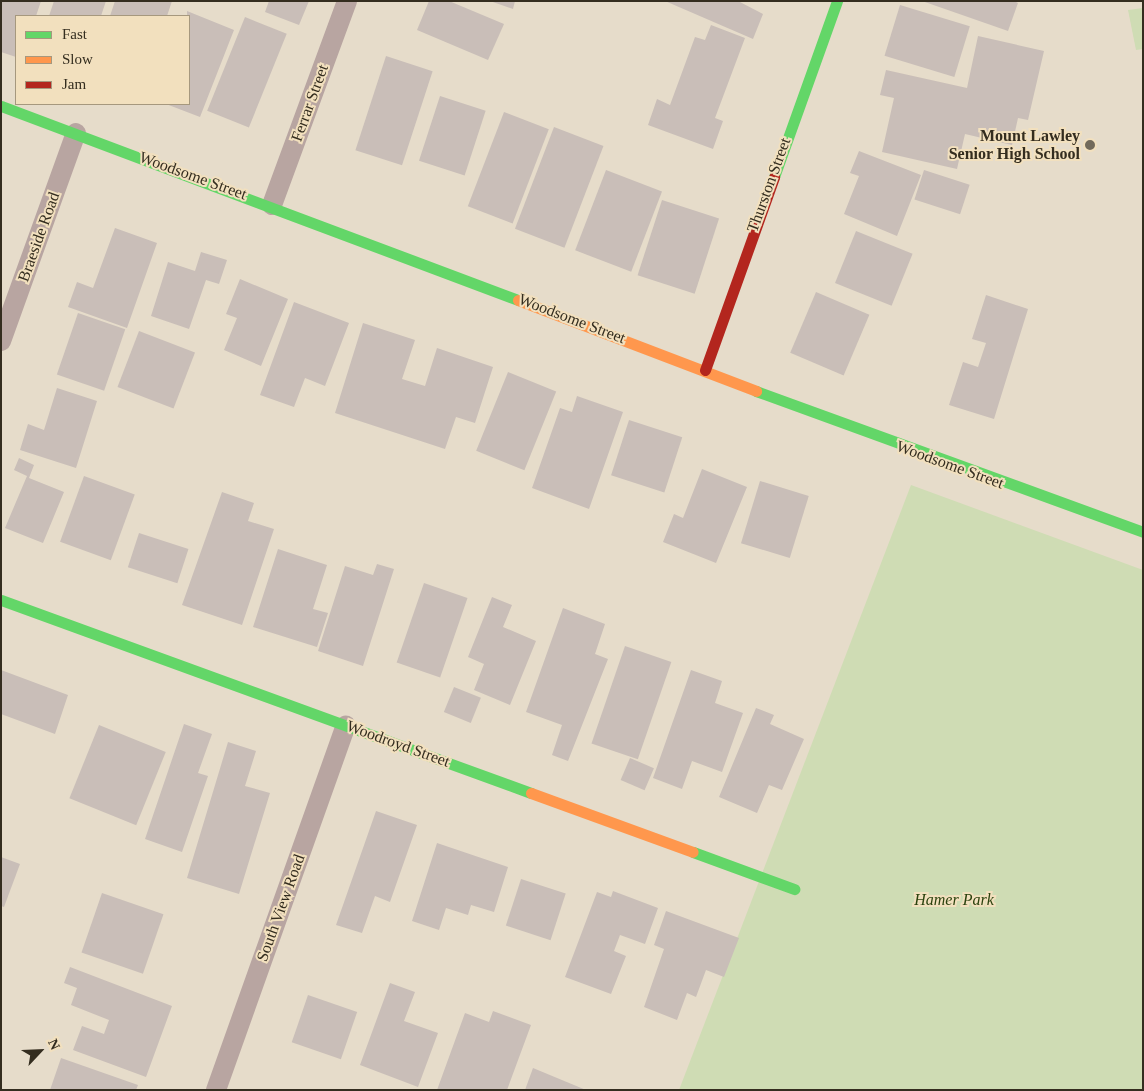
<!DOCTYPE html>
<html>
<head>
<meta charset="utf-8">
<style>
	body { margin:0 }
	#map { position:relative; width:1144px; height:1091px; overflow:hidden; background:#e6dcca; font-family:"Times New Roman",serif }
	div>[style] { position:absolute }
	.green>* { inset:0; background:#cfdcb4 }
	.building>* { inset:0; background:#c9beb8; transform-origin:0 0 }
	.street>* { height:20px; margin:-10px; padding:0 10px; transform-origin:10px; border-radius:10px; background:#b8a5a1 }
	.fast>* { height:11px; margin:-5.5px; padding:0 5.5px; transform-origin:5.5px; border-radius:5.5px; background:#63d668 }
	.slow>* { height:11px; margin:-5.5px; padding:0 5.5px; transform-origin:5.5px; border-radius:5.5px; background:#ff974d }
	.jam>* { height:11px; margin:-5.5px; padding:0 5.5px; transform-origin:5.5px; border-radius:5.5px; background:#b3261e }
	.dots>* { width:14px; height:14px; translate:-50% -50%; box-sizing:border-box; border:2px solid #f2e0be; border-radius:50% }
	span { translate:-50% -50%; white-space:nowrap; text-align:center; line-height:1.15; -webkit-text-stroke:4px #f2e0be; paint-order:stroke }
	.street-label { font-size:16px; color:#342d1f }
	.poi-label { font-size:16px; color:#342d1f; font-weight:700 }
	.right { translate:-100% -50%; text-align:right }
	.park-label { font-size:16px; color:#2b420e; font-style:italic }
	.frame { position:absolute; inset:0; border:2px solid #342d1f; pointer-events:none }
	.legend { position:absolute; left:15px; top:15px; width:175px; height:90px; box-sizing:border-box; background:#f2e0be; border:1px solid #a6987e; margin:0; padding:6px 9px; list-style:none; font-size:15px; color:#342d1f }
	.legend li { display:flex; align-items:center; gap:10px; height:25px }
	.legend b { width:25px; border:1px solid #a6987e }
	.north { position:absolute; left:15px; top:1026px; width:50px; height:50px; -webkit-text-stroke:4px #f2e0be; paint-order:stroke; rotate:65deg; font-size:14px; font-weight:700; line-height:20px; text-align:center; color:#342d1f }
	.north::after { content:''; display:block; margin:auto; width:18px; height:22px; background:#342d1f; clip-path:polygon(50% 0,100% 100%,50% 72%,0 100%) }
</style>
</head>
<body>
<div id="map">
	<div class="green">
		<div style="clip-path:polygon(1143px 8px,1143px 49px,1136px 50px,1128px 10px)"></div>
		<div style="clip-path:polygon(911px 485px,1143px 570px,1143px 1090px,679px 1090px)"></div>
	</div>
	<div class="building">
		<div style="clip-path:polygon(1px 1px,41px 1px,36px 16px,16px 16px,16px 57px,1px 52px)"></div>
		<div style="clip-path:polygon(54px 1px,106px 1px,101px 16px,49px 16px)"></div>
		<div style="clip-path:polygon(115px 1px,172px 1px,167px 16px,110px 16px)"></div>
		<div style="clip-path:polygon(269px 1px,309px 1px,299px 25px,265px 12px)"></div>
		<div style="clip-path:polygon(429px 1px,449px 1px,504px 24px,488px 60px,417px 30px)"></div>
		<div style="clip-path:polygon(490px 1px,515px 1px,513px 9px)"></div>
		<div style="clip-path:polygon(665px 1px,738px 1px,763px 14px,753px 39px)"></div>
		<div style="clip-path:polygon(922px 1px,1014px 1px,1018px 3px,1008px 31px)"></div>
		<div style="left:900px;top:5px;width:73px;height:53px;rotate:17deg"></div>
		<div style="clip-path:polygon(187px 11px,234px 30px,200px 117px,166px 104px,189px 104px)"></div>
		<div style="left:245px;top:17px;width:45px;height:101px;rotate:22deg"></div>
		<div style="clip-path:polygon(711px 25px,745px 38px,715px 118px,723px 121px,713px 149px,648px 125px,657px 99px,670px 105px,695px 37px,705px 40px)"></div>
		<div style="clip-path:polygon(978px 36px,1044px 51px,1028px 120px,1018px 118px,1012px 145px,965px 134px,957px 169px,882px 152px,894px 98px,880px 95px,886px 70px,967px 88px)"></div>
		<div style="left:386px;top:56px;width:49px;height:99px;rotate:18deg"></div>
		<div style="left:440px;top:96px;width:48px;height:68px;rotate:18deg"></div>
		<div style="left:504px;top:112px;width:48px;height:101px;rotate:21deg"></div>
		<div style="left:554px;top:127px;width:53px;height:109px;rotate:21deg"></div>
		<div style="clip-path:polygon(859px 151px,921px 175px,897px 236px,844px 214px,859px 176px,850px 173px)"></div>
		<div style="left:606px;top:170px;width:60px;height:86px;rotate:21deg"></div>
		<div style="left:924px;top:170px;width:48px;height:31px;rotate:18deg"></div>
		<div style="left:662px;top:200px;width:60px;height:79px;rotate:18deg"></div>
		<div style="clip-path:polygon(115px 228px,157px 243px,127px 328px,68px 307px,77px 282px,93px 288px)"></div>
		<div style="left:856px;top:231px;width:61px;height:56px;rotate:22deg"></div>
		<div style="clip-path:polygon(201px 252px,227px 260px,219px 284px,206px 280px,189px 329px,151px 316px,168px 262px,195px 271px)"></div>
		<div style="clip-path:polygon(240px 279px,288px 299px,261px 366px,224px 350px,237px 318px,226px 314px)"></div>
		<div style="left:816px;top:292px;width:58px;height:66px;rotate:23deg"></div>
		<div style="clip-path:polygon(986px 295px,1028px 309px,994px 419px,949px 405px,963px 362px,978px 367px,986px 343px,972px 339px)"></div>
		<div style="clip-path:polygon(294px 302px,349px 323px,325px 386px,305px 378px,294px 407px,260px 395px)"></div>
		<div style="left:78px;top:313px;width:50px;height:65px;rotate:19deg"></div>
		<div style="clip-path:polygon(363px 323px,415px 340px,402px 379px,425px 386px,437px 348px,493px 367px,475px 423px,456px 417px,445px 449px,335px 413px)"></div>
		<div style="left:139px;top:331px;width:60px;height:60px;rotate:21deg"></div>
		<div style="left:508px;top:372px;width:52px;height:85px;rotate:22deg"></div>
		<div style="clip-path:polygon(57px 388px,97px 401px,76px 468px,20px 450px,28px 424px,44px 430px)"></div>
		<div style="clip-path:polygon(577px 396px,623px 412px,589px 509px,532px 488px,560px 408px,572px 412px)"></div>
		<div style="left:629px;top:420px;width:56px;height:58px;rotate:18deg"></div>
		<div style="clip-path:polygon(19px 458px,34px 465px,29px 478px,64px 492px,43px 543px,5px 528px,27px 476px,14px 470px)"></div>
		<div style="clip-path:polygon(702px 469px,747px 487px,716px 563px,663px 542px,674px 514px,683px 518px)"></div>
		<div style="left:84px;top:476px;width:54px;height:70px;rotate:20deg"></div>
		<div style="left:760px;top:481px;width:51px;height:65px;rotate:17deg"></div>
		<div style="clip-path:polygon(222px 492px,254px 503px,248px 521px,274px 529px,242px 625px,182px 605px)"></div>
		<div style="left:139px;top:533px;width:52px;height:36px;rotate:18deg"></div>
		<div style="clip-path:polygon(278px 549px,327px 565px,313px 609px,328px 613px,317px 647px,253px 627px)"></div>
		<div style="clip-path:polygon(377px 564px,394px 569px,363px 666px,318px 651px,345px 566px,373px 575px)"></div>
		<div style="left:424px;top:583px;width:46px;height:84px;rotate:19deg"></div>
		<div style="clip-path:polygon(492px 597px,512px 605px,503px 627px,536px 641px,510px 705px,474px 690px,484px 664px,468px 657px)"></div>
		<div style="clip-path:polygon(563px 608px,605px 624px,595px 654px,608px 659px,568px 761px,552px 755px,562px 725px,526px 712px)"></div>
		<div style="left:625px;top:646px;width:49px;height:103px;rotate:19deg"></div>
		<div style="clip-path:polygon(1px 670px,68px 695px,55px 734px,1px 714px)"></div>
		<div style="clip-path:polygon(691px 670px,722px 681px,715px 703px,743px 713px,722px 772px,692px 761px,682px 789px,653px 778px)"></div>
		<div style="left:454px;top:687px;width:29px;height:27px;rotate:22deg"></div>
		<div style="clip-path:polygon(756px 708px,774px 715px,770px 724px,804px 739px,782px 790px,769px 785px,757px 813px,719px 797px)"></div>
		<div style="clip-path:polygon(184px 724px,212px 734px,198px 773px,208px 776px,182px 852px,145px 839px)"></div>
		<div style="left:99px;top:725px;width:72px;height:79px;rotate:22deg"></div>
		<div style="clip-path:polygon(228px 742px,256px 751px,245px 786px,270px 793px,239px 894px,187px 878px)"></div>
		<div style="left:630px;top:758px;width:26px;height:24px;rotate:23deg"></div>
		<div style="clip-path:polygon(376px 811px,417px 825px,390px 902px,375px 896px,362px 933px,336px 925px)"></div>
		<div style="clip-path:polygon(437px 843px,508px 867px,494px 912px,471px 905px,468px 915px,446px 908px,439px 930px,412px 921px)"></div>
		<div style="clip-path:polygon(1px 857px,20px 864px,4px 907px,1px 906px)"></div>
		<div style="left:521px;top:879px;width:47px;height:49px;rotate:18deg"></div>
		<div style="clip-path:polygon(613px 891px,658px 908px,645px 944px,620px 935px,614px 951px,626px 956px,611px 994px,565px 977px,597px 892px,611px 897px)"></div>
		<div style="left:102px;top:893px;width:65px;height:63px;rotate:19deg"></div>
		<div style="clip-path:polygon(666px 911px,739px 938px,724px 977px,706px 970px,696px 997px,687px 993px,677px 1020px,644px 1007px,664px 949px,654px 945px)"></div>
		<div style="clip-path:polygon(70px 967px,172px 1006px,146px 1077px,73px 1050px,82px 1026px,104px 1034px,109px 1020px,71px 1005px,77px 988px,64px 983px)"></div>
		<div style="clip-path:polygon(390px 983px,415px 992px,404px 1021px,438px 1033px,418px 1087px,360px 1065px)"></div>
		<div style="left:308px;top:995px;width:52px;height:50px;rotate:19deg"></div>
		<div style="clip-path:polygon(493px 1011px,531px 1025px,507px 1090px,437px 1090px,465px 1013px,489px 1022px)"></div>
		<div style="clip-path:polygon(61px 1058px,138px 1085px,136px 1090px,50px 1090px)"></div>
		<div style="clip-path:polygon(533px 1068px,586px 1090px,525px 1090px)"></div>
	</div>
	<div class="street">
		<div style="left:272px;top:205px;width:217px;rotate:-69.8deg"></div>
		<div style="left:1px;top:341px;width:221px;rotate:-70.2deg"></div>
		<div style="left:216px;top:1090px;width:387px;rotate:-70.4deg"></div>
	</div>
	<div class="fast">
		<div style="left:1px;top:106px;width:552px;rotate:20.57deg"></div>
		<div style="left:774px;top:177px;width:187px;rotate:-70.3deg"></div>
		<div style="left:756px;top:391px;width:412px;rotate:20deg"></div>
		<div style="left:1px;top:600px;width:564px;rotate:20.01deg"></div>
		<div style="left:693px;top:852px;width:108px;rotate:20.1deg"></div>
	</div>
	<div class="slow">
		<div style="left:518px;top:300px;width:255px;rotate:20.9deg"></div>
		<div style="left:531px;top:793px;width:172px;rotate:20deg"></div>
	</div>
	<div class="jam">
		<div style="left:705px;top:370px;width:205px;rotate:-70.3deg"></div>
	</div>
	<div class="dots">
		<div style="left:1090px;top:145px;background:#726a5b"></div>
	</div>
	<div class="street-label">
		<span style="left:310px;top:103px;rotate:-70deg">Ferrar Street</span>
		<span style="left:193px;top:176px;rotate:20deg">Woodsome Street</span>
		<span style="left:769px;top:185px;rotate:-70deg">Thurston Street</span>
		<span style="left:39px;top:237px;rotate:-70deg">Braeside Road</span>
		<span style="left:572px;top:319px;rotate:21deg">Woodsome Street</span>
		<span style="left:950px;top:465px;rotate:20deg">Woodsome Street</span>
		<span style="left:398px;top:744px;rotate:20deg">Woodroyd Street</span>
		<span style="left:281px;top:908px;rotate:-70deg">South View Road</span>
	</div>
	<div class="poi-label">
		<span class="right" style="left:1080px;top:145px">Mount Lawley<br>Senior High School</span>
	</div>
	<div class="park-label">
		<span style="left:954px;top:900px">Hamer Park</span>
	</div>
	<div class="frame"></div>
	<ul class="legend">
	<li><b style="height:6px;background:#63d668"></b>Fast</li>
	<li><b style="height:6px;background:#ff974d"></b>Slow</li>
	<li><b style="height:6px;background:#b3261e"></b>Jam</li>
	</ul>
	<div class="north">N</div>
</div>
</body>
</html>
